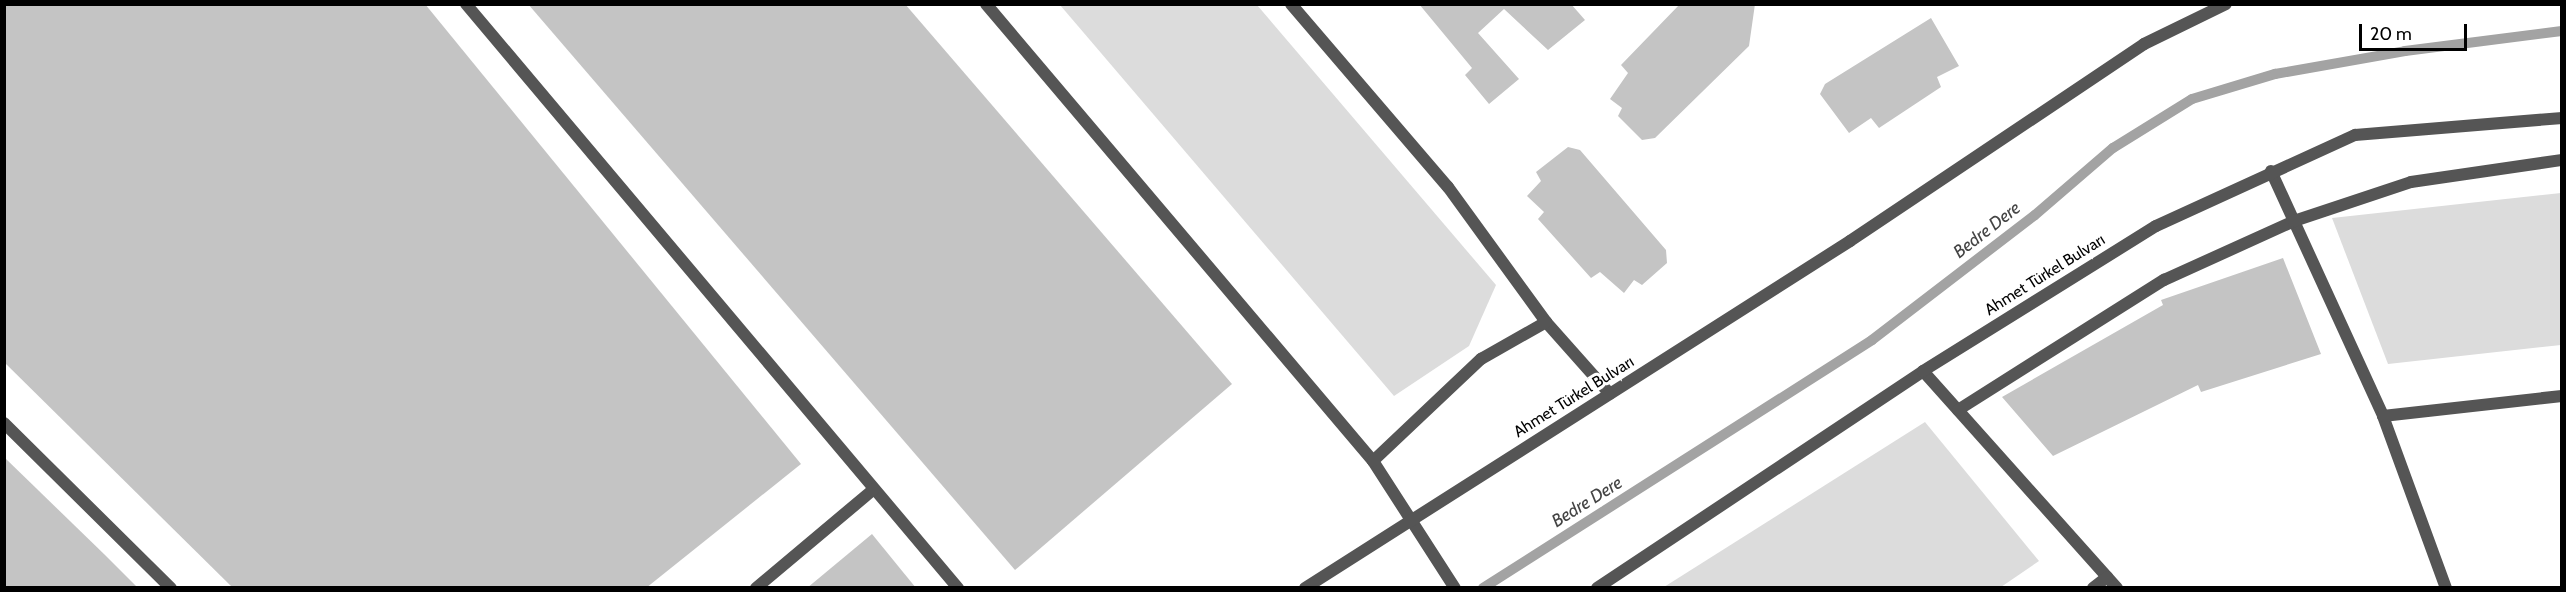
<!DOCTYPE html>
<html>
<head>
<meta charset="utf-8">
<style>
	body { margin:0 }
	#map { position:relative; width:2566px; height:592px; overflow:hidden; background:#fff; font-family:Cabin,sans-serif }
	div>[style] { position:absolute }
	.green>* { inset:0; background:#dcdcdc }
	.stream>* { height:10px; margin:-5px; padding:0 5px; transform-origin:5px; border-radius:5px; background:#a3a3a3 }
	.building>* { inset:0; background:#c4c4c4 }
	.service>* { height:12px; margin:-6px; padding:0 6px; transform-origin:6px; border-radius:6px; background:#555 }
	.minor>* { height:12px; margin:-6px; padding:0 6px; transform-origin:6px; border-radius:6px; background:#555 }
	.tertiary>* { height:12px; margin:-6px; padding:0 6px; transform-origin:6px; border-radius:6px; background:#555 }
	span { translate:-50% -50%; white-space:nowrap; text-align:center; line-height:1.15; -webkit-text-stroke:6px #fff; paint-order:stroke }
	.street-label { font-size:16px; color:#000 }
	.water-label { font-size:18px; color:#444; font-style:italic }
	.frame { position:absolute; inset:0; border:6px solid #000; pointer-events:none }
	.scale { position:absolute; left:2359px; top:24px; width:108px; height:27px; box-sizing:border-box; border:3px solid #000; border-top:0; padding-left:8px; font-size:18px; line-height:21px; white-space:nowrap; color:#000; -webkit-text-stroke:4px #fff; paint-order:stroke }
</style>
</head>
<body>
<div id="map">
	<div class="green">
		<div style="clip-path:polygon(1060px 5px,1257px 5px,1496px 285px,1469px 346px,1394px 396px)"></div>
		<div style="clip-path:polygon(2561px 193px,2561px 345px,2388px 364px,2332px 218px)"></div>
		<div style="clip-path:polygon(1925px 422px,2039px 561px,2001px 587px,1664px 587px)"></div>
	</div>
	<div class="stream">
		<div style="left:1483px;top:588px;width:461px;rotate:-32.5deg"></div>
		<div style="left:1872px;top:340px;width:205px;rotate:-37.5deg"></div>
		<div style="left:2035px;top:215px;width:103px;rotate:-40.7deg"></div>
		<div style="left:2113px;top:148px;width:93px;rotate:-31.8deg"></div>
		<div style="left:2192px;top:99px;width:87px;rotate:-16.8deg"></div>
		<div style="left:2275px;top:74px;width:132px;rotate:-10deg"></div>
		<div style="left:2405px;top:51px;width:158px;rotate:-7.3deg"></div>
	</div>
	<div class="building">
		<div style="clip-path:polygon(4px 4px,425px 4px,801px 464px,646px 588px,233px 588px,4px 362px)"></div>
		<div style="clip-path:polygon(528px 4px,905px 4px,1232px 384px,1015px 570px)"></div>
		<div style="clip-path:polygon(1419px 4px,1571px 4px,1585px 20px,1548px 50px,1504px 9px,1478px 33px,1519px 79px,1489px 104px,1465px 75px,1472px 68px)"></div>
		<div style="clip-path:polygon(1680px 4px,1755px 4px,1749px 46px,1655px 138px,1642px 140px,1618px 116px,1622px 108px,1610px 99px,1628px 73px,1621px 65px)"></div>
		<div style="clip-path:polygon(1931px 18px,1959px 66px,1937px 77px,1941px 87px,1879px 128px,1871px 118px,1849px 133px,1820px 94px,1825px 84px)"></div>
		<div style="clip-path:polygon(1568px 147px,1580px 150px,1666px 250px,1667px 263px,1642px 285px,1634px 280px,1624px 293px,1600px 272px,1591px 278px,1538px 219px,1544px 212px,1527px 196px,1541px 181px,1536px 172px)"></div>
		<div style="clip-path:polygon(2283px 258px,2321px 354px,2201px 392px,2198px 385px,2053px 456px,2002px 397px,2163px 305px,2161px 300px)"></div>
		<div style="clip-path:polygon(4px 457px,105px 555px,138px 588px,4px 588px)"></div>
		<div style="clip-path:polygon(872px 534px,916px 588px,807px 588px)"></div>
	</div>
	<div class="service">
		<div style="left:466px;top:4px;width:764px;rotate:49.89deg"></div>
		<div style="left:4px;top:423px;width:235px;rotate:44.7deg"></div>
		<div style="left:756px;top:588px;width:154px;rotate:-40deg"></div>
	</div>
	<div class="minor">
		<div style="left:986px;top:4px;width:599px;rotate:49.74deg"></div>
		<div style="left:1373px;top:461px;width:151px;rotate:57.2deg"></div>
		<div style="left:1291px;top:4px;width:241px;rotate:49.4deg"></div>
		<div style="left:1448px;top:187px;width:167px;rotate:54deg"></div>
		<div style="left:1546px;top:322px;width:96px;rotate:48.4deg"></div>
		<div style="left:2271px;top:171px;width:269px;rotate:65.4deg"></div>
		<div style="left:2383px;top:416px;width:183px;rotate:69.9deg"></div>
		<div style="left:1923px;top:371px;width:291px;rotate:48.2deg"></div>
		<div style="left:1958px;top:410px;width:244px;rotate:-32.3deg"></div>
		<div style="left:2164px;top:280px;width:143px;rotate:-24.4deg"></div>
		<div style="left:2294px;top:221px;width:123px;rotate:-18.4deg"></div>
		<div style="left:2411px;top:182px;width:153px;rotate:-8.3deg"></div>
		<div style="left:2383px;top:416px;width:180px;rotate:-6.4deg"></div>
		<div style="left:1373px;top:461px;width:149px;rotate:-43.4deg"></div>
		<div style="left:1481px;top:359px;width:75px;rotate:-29.6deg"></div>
		<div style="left:2093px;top:588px;width:18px;rotate:-38deg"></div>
	</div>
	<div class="tertiary">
		<div style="left:1305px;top:588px;width:646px;rotate:-32.48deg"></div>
		<div style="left:1850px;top:241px;width:354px;rotate:-33.8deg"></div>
		<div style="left:2144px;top:44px;width:91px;rotate:-26deg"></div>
		<div style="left:1597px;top:588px;width:392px;rotate:-33.6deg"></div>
		<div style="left:1923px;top:371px;width:274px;rotate:-31.9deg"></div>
		<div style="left:2156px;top:226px;width:219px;rotate:-24.6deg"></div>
		<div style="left:2355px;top:135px;width:208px;rotate:-4.7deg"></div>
	</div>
	<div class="street-label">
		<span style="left:2045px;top:275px;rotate:-32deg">Ahmet Türkel Bulvarı</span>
		<span style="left:1574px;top:397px;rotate:-32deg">Ahmet Türkel Bulvarı</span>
	</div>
	<div class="water-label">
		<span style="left:1987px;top:230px;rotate:-38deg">Bedre Dere</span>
		<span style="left:1587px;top:502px;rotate:-32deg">Bedre Dere</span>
	</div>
	<div class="frame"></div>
	<div class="scale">20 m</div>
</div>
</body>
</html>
